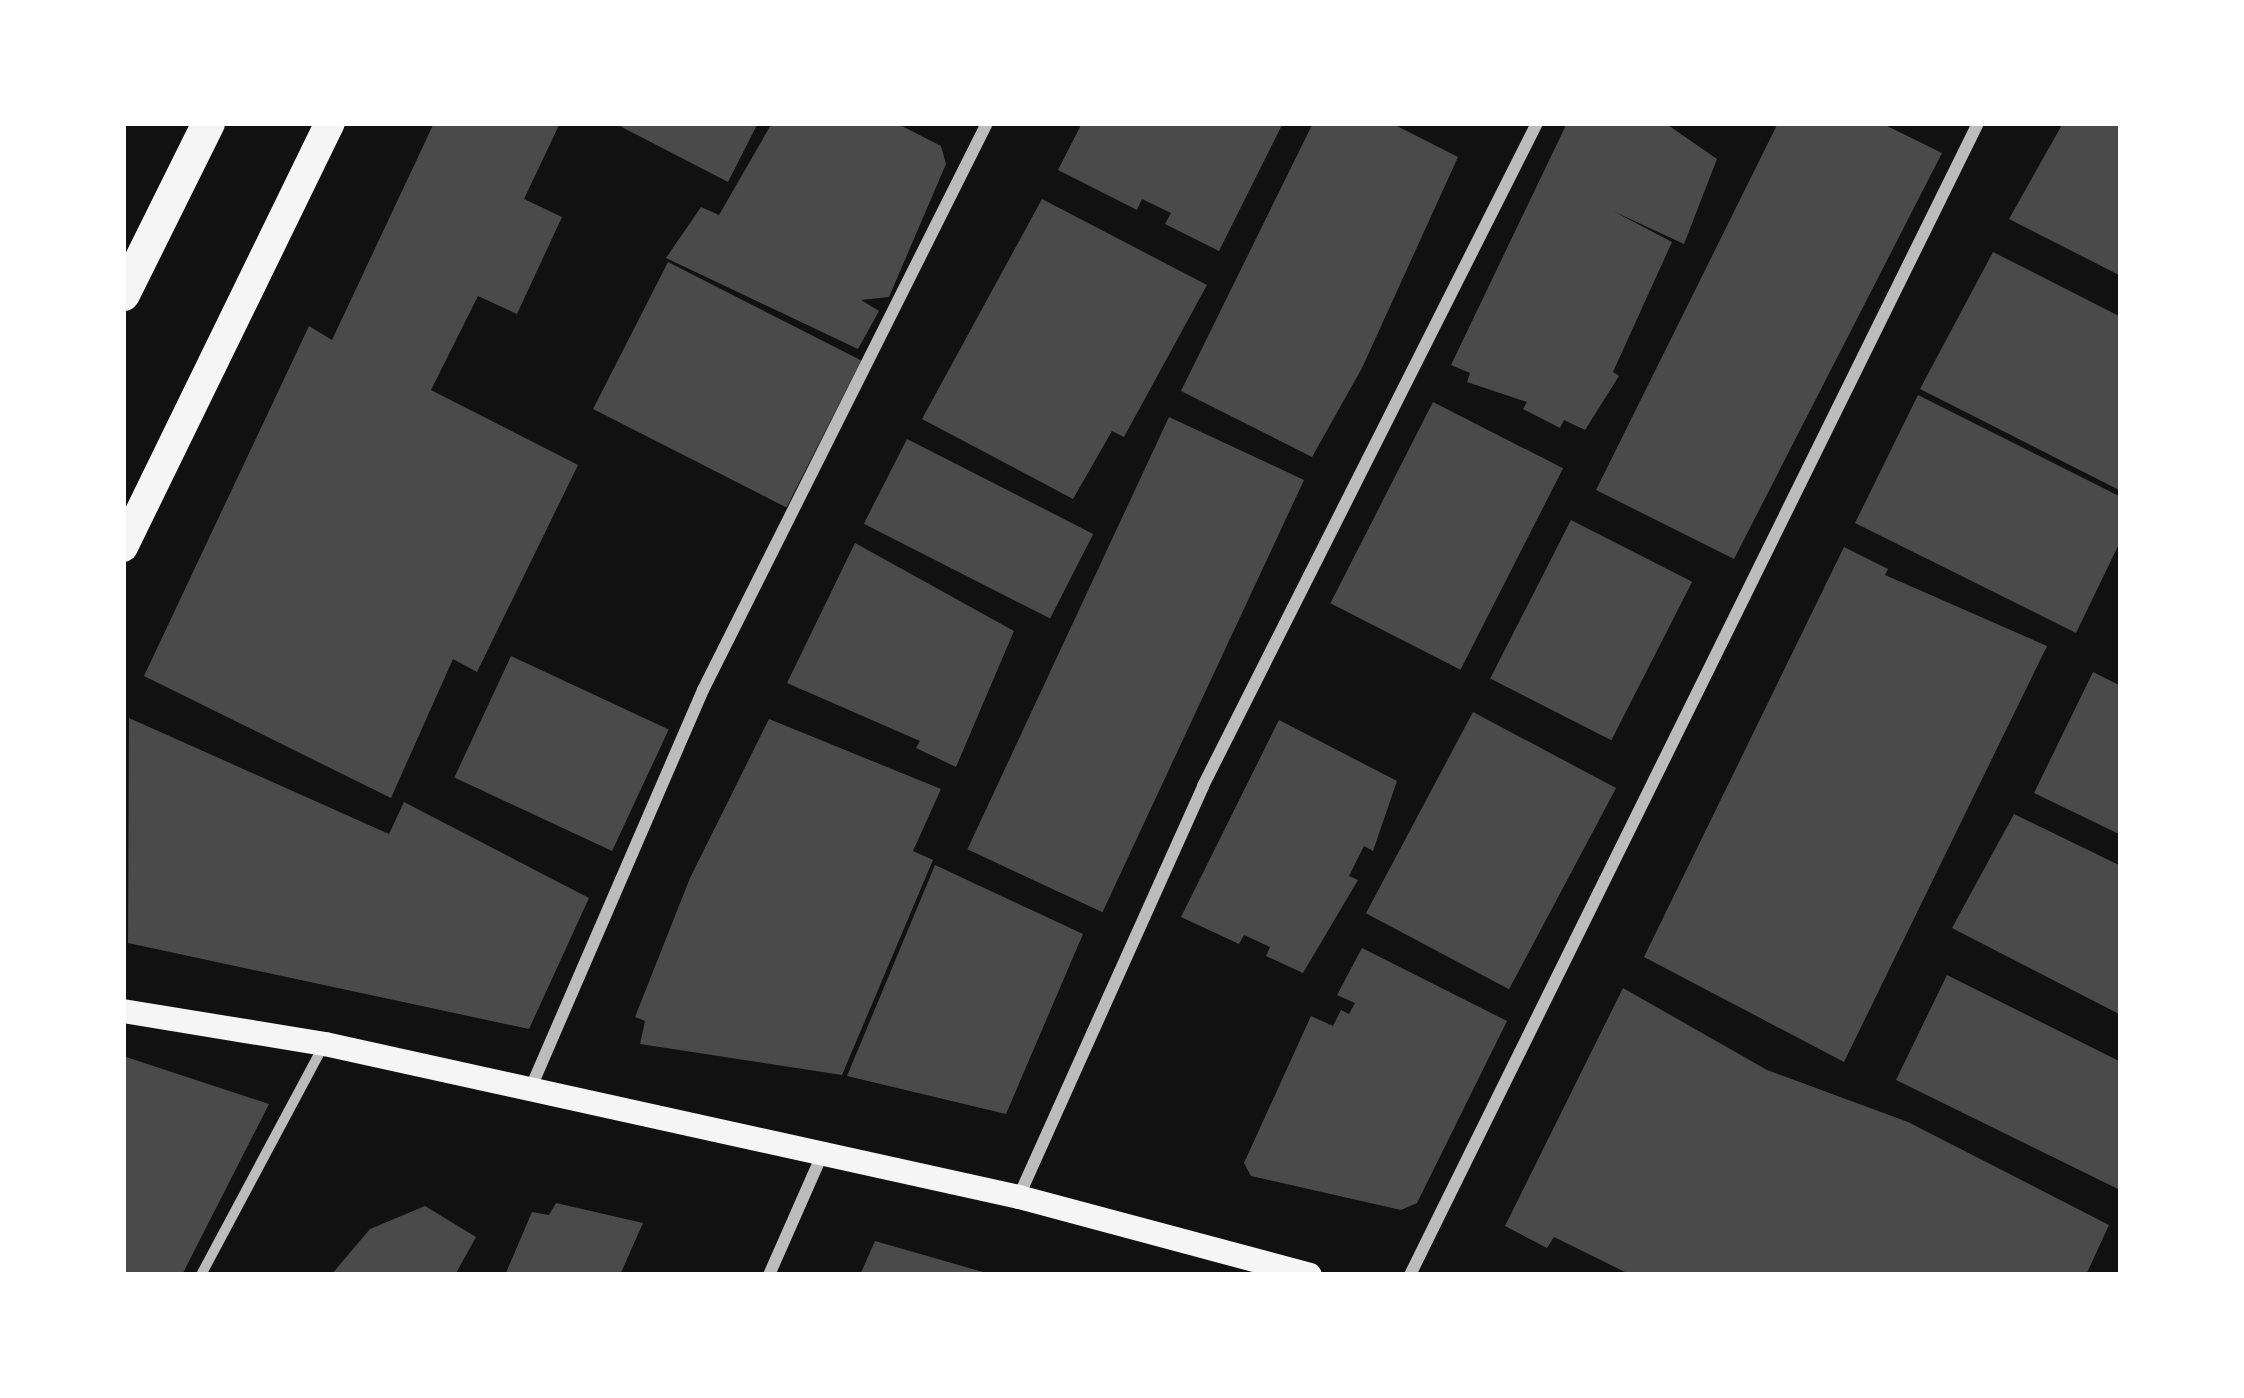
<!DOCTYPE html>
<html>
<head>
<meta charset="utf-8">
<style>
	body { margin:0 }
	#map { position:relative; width:2244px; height:1398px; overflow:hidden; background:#111; font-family:Commissioner,sans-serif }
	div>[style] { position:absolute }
	.building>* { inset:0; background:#4a4a4a; transform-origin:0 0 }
	.pedestrian>* { height:10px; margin:-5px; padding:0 5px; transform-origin:5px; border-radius:5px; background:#bcbcbc }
	.minor>* { height:12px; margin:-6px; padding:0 6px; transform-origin:6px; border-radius:6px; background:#bcbcbc }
	.secondary>* { height:24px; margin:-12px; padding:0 12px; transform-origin:12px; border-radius:12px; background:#f5f5f5 }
	.primary>* { height:30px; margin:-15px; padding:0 15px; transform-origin:15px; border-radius:15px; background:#f5f5f5 }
	.trunk>* { height:33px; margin:-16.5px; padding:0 16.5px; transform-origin:16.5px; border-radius:16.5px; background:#f5f5f5 }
	span { translate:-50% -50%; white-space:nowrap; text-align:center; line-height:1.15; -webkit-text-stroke:9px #fff; paint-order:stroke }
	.frame { position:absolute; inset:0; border:126px solid #fff; pointer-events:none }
</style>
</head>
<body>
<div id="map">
	<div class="building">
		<div style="clip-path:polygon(434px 123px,560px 123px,524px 199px,562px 217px,517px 314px,478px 296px,431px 390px,578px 465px,477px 672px,453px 659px,391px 798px,144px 676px,309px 326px,332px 340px)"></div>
		<div style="clip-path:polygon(614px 123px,758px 123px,728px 182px)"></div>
		<div style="clip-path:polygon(772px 123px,896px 123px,941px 146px,946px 164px,889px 297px,861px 300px,879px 311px,858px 349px,666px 258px,701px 207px,719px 215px)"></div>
		<div style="clip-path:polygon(1082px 123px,1283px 123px,1219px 251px,1165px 224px,1171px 213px,1142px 199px,1137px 210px,1058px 170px)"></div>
		<div style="clip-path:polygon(1313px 123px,1391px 123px,1458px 157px,1362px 368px,1312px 457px,1181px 391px)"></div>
		<div style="clip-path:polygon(1567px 123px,1665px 123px,1717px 159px,1684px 244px,1613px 211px,1672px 242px,1613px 372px,1619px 376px,1585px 430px,1564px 420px,1560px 428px,1523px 409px,1527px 402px,1467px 382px,1470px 373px,1451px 365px)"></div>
		<div style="clip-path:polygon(1778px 123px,1881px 123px,1942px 153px,1734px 559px,1596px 490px)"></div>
		<div style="clip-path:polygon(2063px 123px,2121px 125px,2121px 276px,2009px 219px)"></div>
		<div style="clip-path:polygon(1042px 199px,1207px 285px,1124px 437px,1112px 431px,1073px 499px,922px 419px)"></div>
		<div style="clip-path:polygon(1993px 252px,2121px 317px,2121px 491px,1920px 389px)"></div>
		<div style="left:668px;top:262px;width:217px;height:165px;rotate:27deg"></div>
		<div style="clip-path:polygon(1918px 395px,2121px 497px,2121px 540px,2076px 633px,1855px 523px)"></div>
		<div style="left:1433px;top:402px;width:146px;height:226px;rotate:27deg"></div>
		<div style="left:1169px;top:417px;width:149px;height:477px;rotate:25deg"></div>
		<div style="left:907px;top:439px;width:209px;height:95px;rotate:27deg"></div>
		<div style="left:1571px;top:520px;width:136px;height:178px;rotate:27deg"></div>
		<div style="clip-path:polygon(855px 543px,1014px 631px,956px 767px,916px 748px,920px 741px,787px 683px)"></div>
		<div style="clip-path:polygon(1844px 547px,1888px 569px,1885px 575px,2047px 646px,1844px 1062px,1644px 957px)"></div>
		<div style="left:511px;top:656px;width:174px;height:134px;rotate:25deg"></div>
		<div style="clip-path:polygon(2093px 672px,2121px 686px,2121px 835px,2034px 793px)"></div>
		<div style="left:1473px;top:712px;width:162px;height:228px;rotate:28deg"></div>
		<div style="clip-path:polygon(129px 718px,389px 834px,404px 802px,589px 898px,529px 1029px,128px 943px)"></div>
		<div style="clip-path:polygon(769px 719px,941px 789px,913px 851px,933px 860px,842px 1075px,640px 1044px,645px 1021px,635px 1017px,690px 878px)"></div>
		<div style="clip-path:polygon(1279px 720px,1397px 781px,1373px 851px,1364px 846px,1349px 876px,1358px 880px,1303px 973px,1266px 956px,1270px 947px,1244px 935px,1239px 944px,1181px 917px)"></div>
		<div style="clip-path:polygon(2014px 814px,2121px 866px,2121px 1015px,1952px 928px)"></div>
		<div style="clip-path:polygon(935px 865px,1083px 934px,1006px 1114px,847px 1076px)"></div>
		<div style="clip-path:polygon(1362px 948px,1507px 1021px,1417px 1203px,1401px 1210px,1251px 1176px,1244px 1163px,1311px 1016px,1333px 1026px,1341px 1010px,1349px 1014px,1355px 1003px,1337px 995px)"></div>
		<div style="clip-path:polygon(1947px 975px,2121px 1062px,2120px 1190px,1896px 1080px)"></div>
		<div style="clip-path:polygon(1623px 988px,1767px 1070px,1908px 1122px,2109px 1225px,2086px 1275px,1631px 1275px,1554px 1237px,1547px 1248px,1505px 1226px)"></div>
		<div style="clip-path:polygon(123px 1056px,269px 1104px,182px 1275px,123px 1275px)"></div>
		<div style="clip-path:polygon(556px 1203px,643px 1223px,620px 1275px,505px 1275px,532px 1212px,549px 1215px)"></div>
		<div style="clip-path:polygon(425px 1206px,476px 1237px,455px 1275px,331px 1275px,370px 1229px)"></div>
		<div style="clip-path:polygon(875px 1241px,990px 1274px,990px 1275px,860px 1275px)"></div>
	</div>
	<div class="pedestrian">
		<div style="left:201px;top:1275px;width:261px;rotate:-61.9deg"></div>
	</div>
	<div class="minor">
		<div style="left:529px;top:1092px;width:438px;rotate:-66.6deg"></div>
		<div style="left:703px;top:690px;width:634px;rotate:-63.39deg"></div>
		<div style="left:1019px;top:1196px;width:449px;rotate:-65.8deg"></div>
		<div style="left:1203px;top:786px;width:742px;rotate:-63.26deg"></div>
		<div style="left:769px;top:1275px;width:131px;rotate:-66.2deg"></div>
		<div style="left:1410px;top:1275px;width:1284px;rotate:-63.75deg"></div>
	</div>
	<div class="secondary">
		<div style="left:123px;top:1011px;width:205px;rotate:9.3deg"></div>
		<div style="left:325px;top:1044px;width:711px;rotate:12.43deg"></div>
		<div style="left:1019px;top:1197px;width:301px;rotate:15deg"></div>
	</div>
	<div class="primary">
		<div style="left:123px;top:547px;width:472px;rotate:-64deg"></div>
	</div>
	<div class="trunk">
		<div style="left:123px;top:294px;width:191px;rotate:-63.6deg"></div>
	</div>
	<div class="frame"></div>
</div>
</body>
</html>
